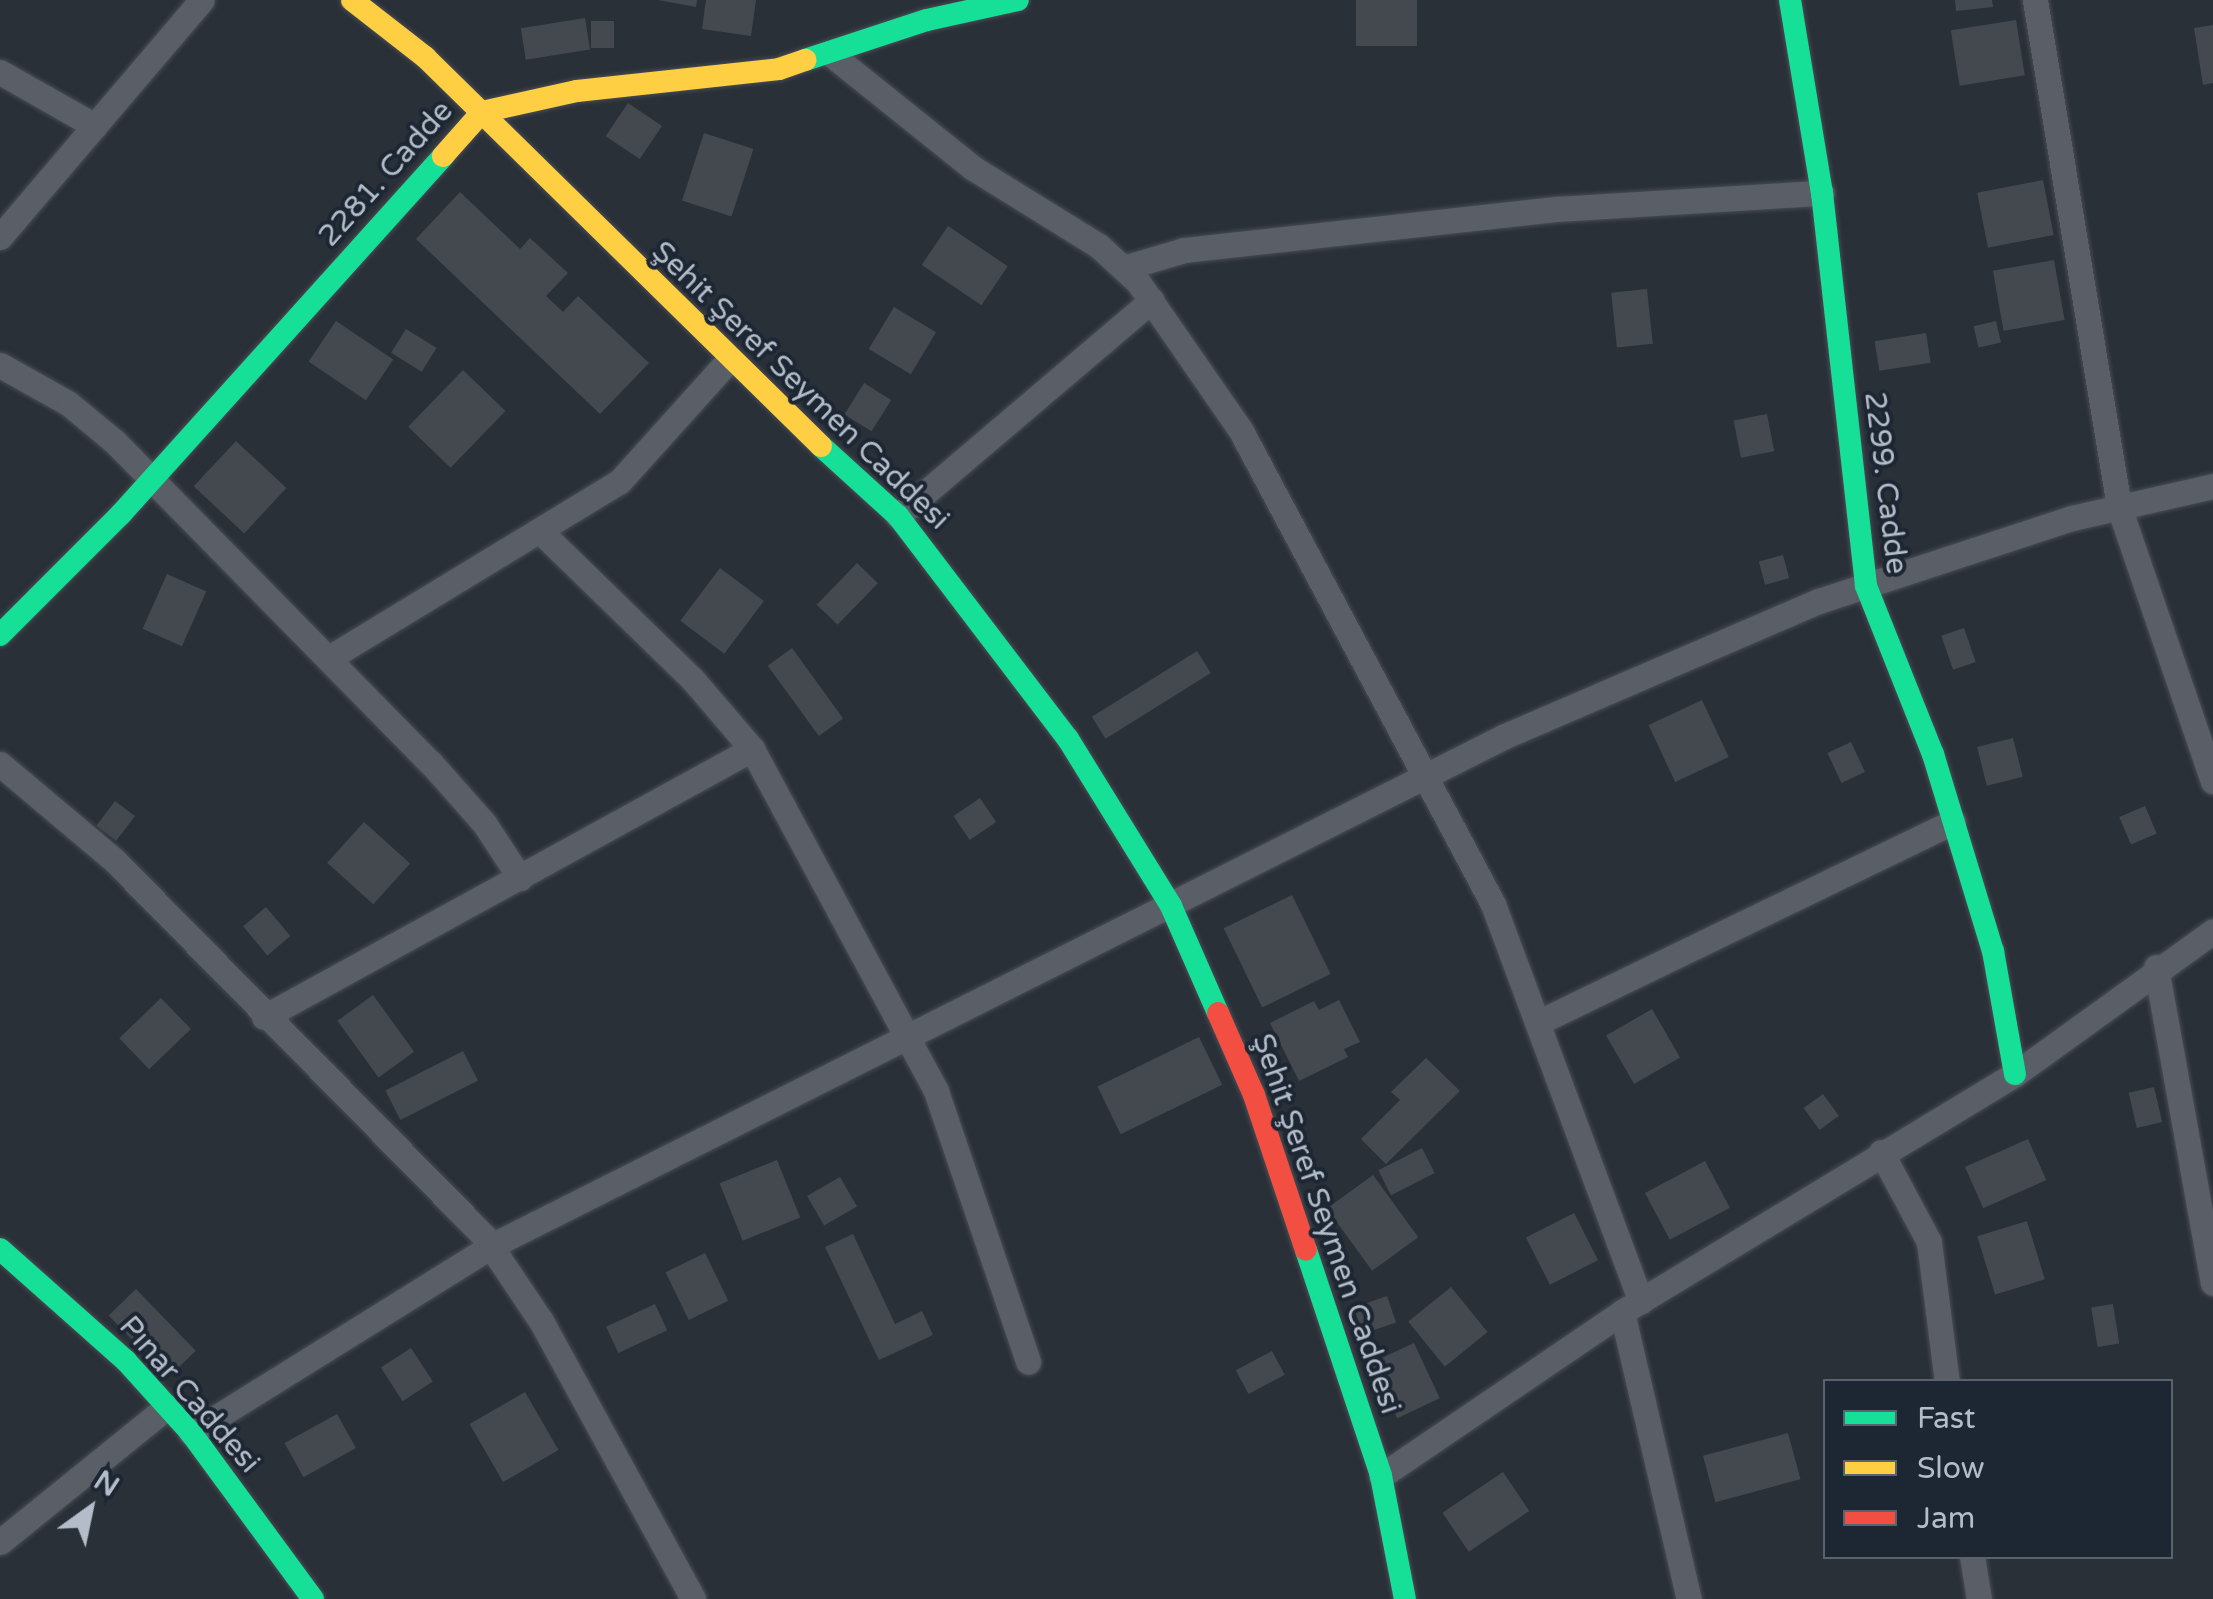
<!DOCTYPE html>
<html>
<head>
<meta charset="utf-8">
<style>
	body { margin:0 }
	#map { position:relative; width:2213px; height:1599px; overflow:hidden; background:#2a3038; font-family:"Varela Round",sans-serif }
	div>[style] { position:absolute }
	.building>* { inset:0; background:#444950; transform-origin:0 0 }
	.roads { filter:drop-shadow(0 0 2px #484c53) drop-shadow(0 0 2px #484c53) }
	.street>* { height:25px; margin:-12.5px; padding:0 12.5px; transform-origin:12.5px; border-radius:12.5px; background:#5a5e66 }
	.fast>* { height:22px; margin:-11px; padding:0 11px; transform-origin:11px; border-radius:11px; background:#16e098 }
	.slow>* { height:22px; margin:-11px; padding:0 11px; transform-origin:11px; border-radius:11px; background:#ffcf43 }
	.jam>* { height:22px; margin:-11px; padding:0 11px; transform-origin:11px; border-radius:11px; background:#f24e42 }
	span { translate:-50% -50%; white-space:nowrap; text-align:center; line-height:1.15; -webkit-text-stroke:8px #1d2633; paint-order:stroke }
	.street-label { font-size:30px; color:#b4bcc9 }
	.legend { position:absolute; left:1823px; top:1379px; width:350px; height:180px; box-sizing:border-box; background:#1d2633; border:2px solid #59626f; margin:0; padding:12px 18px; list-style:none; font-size:30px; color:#b4bcc9 }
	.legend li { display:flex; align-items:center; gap:20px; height:50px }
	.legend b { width:50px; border:2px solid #59626f }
	.north { position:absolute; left:40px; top:1459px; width:100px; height:100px; -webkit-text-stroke:8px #1d2633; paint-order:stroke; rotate:33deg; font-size:28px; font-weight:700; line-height:40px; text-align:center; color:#b4bcc9 }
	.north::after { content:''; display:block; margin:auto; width:35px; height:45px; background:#b4bcc9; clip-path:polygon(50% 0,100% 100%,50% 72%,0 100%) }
</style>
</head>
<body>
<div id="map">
	<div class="building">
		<div style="clip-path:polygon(658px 0,697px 0,696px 7px)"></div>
		<div style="clip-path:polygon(706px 0,756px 0,751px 36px,702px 29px)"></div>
		<div style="left:1356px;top:0;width:61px;height:46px"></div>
		<div style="clip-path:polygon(1955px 0,1992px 0,1993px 7px,1956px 11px)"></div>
		<div style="left:585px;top:18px;width:32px;height:65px;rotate:81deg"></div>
		<div style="left:2016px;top:20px;width:56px;height:66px;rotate:81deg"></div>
		<div style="left:591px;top:21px;width:23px;height:27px"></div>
		<div style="clip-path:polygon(2213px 25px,2213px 83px,2203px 85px,2194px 28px)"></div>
		<div style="left:628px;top:103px;width:41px;height:40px;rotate:34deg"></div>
		<div style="left:704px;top:133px;width:52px;height:71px;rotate:18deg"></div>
		<div style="left:2043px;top:180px;width:56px;height:67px;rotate:79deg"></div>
		<div style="clip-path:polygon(460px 192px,520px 249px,530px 238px,568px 273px,546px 296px,563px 312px,578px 296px,649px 363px,600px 414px,416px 239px)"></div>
		<div style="left:948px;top:226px;width:72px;height:47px;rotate:34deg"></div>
		<div style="left:2054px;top:260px;width:61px;height:62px;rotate:80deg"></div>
		<div style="left:1647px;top:289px;width:55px;height:36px;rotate:84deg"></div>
		<div style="left:894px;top:307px;width:49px;height:49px;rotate:31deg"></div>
		<div style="left:336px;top:321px;width:69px;height:49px;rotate:34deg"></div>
		<div style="left:1996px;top:321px;width:22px;height:23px;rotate:77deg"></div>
		<div style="left:406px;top:329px;width:36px;height:28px;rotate:32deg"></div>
		<div style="left:1926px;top:333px;width:30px;height:52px;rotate:81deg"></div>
		<div style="left:463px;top:370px;width:59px;height:79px;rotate:44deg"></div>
		<div style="left:864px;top:383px;width:32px;height:37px;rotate:32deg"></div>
		<div style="left:1767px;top:414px;width:38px;height:34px;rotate:79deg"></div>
		<div style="left:236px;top:441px;width:69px;height:62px;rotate:43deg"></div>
		<div style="left:1783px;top:555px;width:24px;height:25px;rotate:75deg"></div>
		<div style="left:857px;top:563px;width:29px;height:58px;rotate:44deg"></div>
		<div style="left:720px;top:568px;width:55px;height:66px;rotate:37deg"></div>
		<div style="left:167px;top:574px;width:43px;height:60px;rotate:24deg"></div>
		<div style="left:1964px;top:628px;width:36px;height:24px;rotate:71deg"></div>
		<div style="left:792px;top:648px;width:87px;height:30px;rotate:54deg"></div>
		<div style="left:1197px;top:651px;width:26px;height:124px;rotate:58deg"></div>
		<div style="left:1702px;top:700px;width:63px;height:59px;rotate:65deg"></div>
		<div style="left:2013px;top:738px;width:40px;height:37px;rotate:76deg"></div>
		<div style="left:1851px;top:742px;width:33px;height:26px;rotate:65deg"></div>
		<div style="left:980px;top:798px;width:29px;height:32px;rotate:56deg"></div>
		<div style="left:115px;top:801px;width:25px;height:31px;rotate:37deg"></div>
		<div style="left:2145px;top:806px;width:30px;height:28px;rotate:67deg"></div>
		<div style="left:364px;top:822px;width:62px;height:55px;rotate:42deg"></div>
		<div style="left:1292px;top:895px;width:88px;height:76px;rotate:64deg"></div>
		<div style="left:266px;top:907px;width:38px;height:30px;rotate:50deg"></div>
		<div style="left:373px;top:995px;width:70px;height:44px;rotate:54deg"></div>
		<div style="left:161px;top:998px;width:43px;height:58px;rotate:46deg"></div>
		<div style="clip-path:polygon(1339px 1000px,1360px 1042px,1344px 1049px,1348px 1057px,1299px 1081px,1270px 1023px,1314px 1001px,1319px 1010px)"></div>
		<div style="left:1652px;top:1009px;width:56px;height:53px;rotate:60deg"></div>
		<div style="left:1199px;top:1037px;width:53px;height:113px;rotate:64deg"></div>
		<div style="left:463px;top:1051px;width:33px;height:87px;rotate:63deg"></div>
		<div style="clip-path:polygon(1426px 1058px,1460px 1091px,1386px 1164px,1361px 1139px,1400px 1100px,1391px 1092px)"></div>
		<div style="left:2154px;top:1087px;width:36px;height:26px;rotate:77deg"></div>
		<div style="left:1823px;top:1094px;width:27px;height:24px;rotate:54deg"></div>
		<div style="left:2028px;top:1139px;width:45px;height:69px;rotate:66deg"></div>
		<div style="left:1422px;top:1148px;width:28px;height:49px;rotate:63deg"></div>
		<div style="left:777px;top:1160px;width:62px;height:62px;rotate:68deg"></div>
		<div style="left:1705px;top:1161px;width:53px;height:68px;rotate:62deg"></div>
		<div style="left:1373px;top:1175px;width:77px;height:57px;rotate:54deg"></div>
		<div style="left:840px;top:1177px;width:34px;height:38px;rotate:60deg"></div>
		<div style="left:1574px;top:1213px;width:53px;height:54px;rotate:63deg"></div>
		<div style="left:2027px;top:1221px;width:61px;height:52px;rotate:73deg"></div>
		<div style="clip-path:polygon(853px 1234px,895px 1324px,922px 1311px,933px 1335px,879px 1360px,825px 1247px)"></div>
		<div style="left:705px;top:1253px;width:53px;height:44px;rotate:64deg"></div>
		<div style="left:1451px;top:1287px;width:58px;height:55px;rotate:51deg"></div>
		<div style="left:136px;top:1289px;width:86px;height:38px;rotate:46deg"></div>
		<div style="left:1387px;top:1296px;width:28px;height:35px;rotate:71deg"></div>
		<div style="left:655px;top:1304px;width:29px;height:54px;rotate:65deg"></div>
		<div style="left:2113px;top:1304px;width:40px;height:22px;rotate:81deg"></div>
		<div style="left:1414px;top:1343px;width:61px;height:47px;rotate:65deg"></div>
		<div style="left:411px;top:1348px;width:40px;height:36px;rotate:57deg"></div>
		<div style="left:1272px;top:1351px;width:27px;height:41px;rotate:62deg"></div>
		<div style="left:525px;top:1392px;width:67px;height:64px;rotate:60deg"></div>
		<div style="left:337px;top:1414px;width:39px;height:60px;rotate:61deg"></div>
		<div style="left:1788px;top:1433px;width:48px;height:88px;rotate:75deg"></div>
		<div style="left:1503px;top:1472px;width:47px;height:73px;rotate:56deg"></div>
	</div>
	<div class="roads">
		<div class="street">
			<div style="left:2035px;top:0;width:514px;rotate:80.59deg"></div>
			<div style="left:2119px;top:507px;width:290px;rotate:71.1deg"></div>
			<div style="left:832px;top:55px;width:181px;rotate:38.7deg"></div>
			<div style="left:973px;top:168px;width:148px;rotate:31.8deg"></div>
			<div style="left:1099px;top:246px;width:53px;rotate:42.7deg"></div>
			<div style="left:1138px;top:282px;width:181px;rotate:55.3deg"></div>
			<div style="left:1241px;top:431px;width:536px;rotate:61.95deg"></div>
			<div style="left:1493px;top:904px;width:424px;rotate:69.6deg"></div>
			<div style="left:0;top:72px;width:109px;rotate:29.6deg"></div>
			<div style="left:0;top:237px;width:311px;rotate:-49.6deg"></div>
			<div style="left:1123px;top:268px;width:64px;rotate:-16.4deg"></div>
			<div style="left:1184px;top:250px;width:375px;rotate:-6.3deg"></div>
			<div style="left:1557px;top:209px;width:265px;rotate:-3.5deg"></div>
			<div style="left:0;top:365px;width:78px;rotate:29.2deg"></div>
			<div style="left:68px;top:403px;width:61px;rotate:39.7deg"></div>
			<div style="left:115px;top:442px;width:449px;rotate:45.5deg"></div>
			<div style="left:430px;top:762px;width:81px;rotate:48.5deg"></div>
			<div style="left:484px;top:823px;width:66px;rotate:56.8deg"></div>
			<div style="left:898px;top:516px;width:333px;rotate:-40.4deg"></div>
			<div style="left:540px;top:531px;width:215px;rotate:44.2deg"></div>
			<div style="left:694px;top:681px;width:89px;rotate:49.5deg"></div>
			<div style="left:752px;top:749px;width:388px;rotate:61.7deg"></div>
			<div style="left:936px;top:1091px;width:286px;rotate:71.2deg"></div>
			<div style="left:329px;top:658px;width:339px;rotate:-31.3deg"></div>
			<div style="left:619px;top:482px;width:163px;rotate:-48deg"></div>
			<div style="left:0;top:764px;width:149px;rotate:40.1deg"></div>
			<div style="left:114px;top:860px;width:528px;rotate:45.46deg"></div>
			<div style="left:484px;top:1236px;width:102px;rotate:56.2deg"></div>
			<div style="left:541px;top:1321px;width:317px;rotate:61.3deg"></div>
			<div style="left:2156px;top:967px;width:321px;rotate:79.8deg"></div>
			<div style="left:264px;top:1017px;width:557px;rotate:-28.77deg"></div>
			<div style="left:1539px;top:1022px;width:460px;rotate:-25.8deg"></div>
			<div style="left:1881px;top:1152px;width:102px;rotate:61.9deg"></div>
			<div style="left:1929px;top:1242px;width:141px;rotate:82.7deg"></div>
			<div style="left:1622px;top:1312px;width:295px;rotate:76.9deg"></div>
			<div style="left:191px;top:1433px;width:354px;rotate:-31.9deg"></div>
			<div style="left:491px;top:1246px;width:1135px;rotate:-26.7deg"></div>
			<div style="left:1505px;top:736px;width:342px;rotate:-23.3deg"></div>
			<div style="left:1819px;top:601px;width:266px;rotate:-18.2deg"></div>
			<div style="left:2072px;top:518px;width:145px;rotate:-12.8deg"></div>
			<div style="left:1381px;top:1476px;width:292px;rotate:-34.2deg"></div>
			<div style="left:1622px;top:1312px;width:459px;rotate:-31.2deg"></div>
			<div style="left:2015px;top:1074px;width:244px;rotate:-35.8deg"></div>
			<div style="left:0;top:1542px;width:215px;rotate:-39deg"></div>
			<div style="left:1972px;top:1556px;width:44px;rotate:80.8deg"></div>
		</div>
		<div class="fast">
			<div style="left:1790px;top:0;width:196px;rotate:80.6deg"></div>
			<div style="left:1822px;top:193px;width:395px;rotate:83.6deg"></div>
			<div style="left:1866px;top:586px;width:181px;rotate:68.3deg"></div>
			<div style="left:1933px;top:754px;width:206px;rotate:73.1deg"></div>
			<div style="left:1993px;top:951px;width:125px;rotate:79.9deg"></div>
			<div style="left:805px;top:60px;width:128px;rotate:-18.2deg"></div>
			<div style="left:927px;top:20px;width:93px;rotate:-12.4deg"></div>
			<div style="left:821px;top:446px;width:104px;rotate:42.3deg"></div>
			<div style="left:898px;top:516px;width:280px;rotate:52.7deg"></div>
			<div style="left:1068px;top:739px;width:196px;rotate:58.3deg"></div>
			<div style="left:1171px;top:906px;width:117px;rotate:66.3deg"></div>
			<div style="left:0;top:635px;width:171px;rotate:-45deg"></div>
			<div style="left:121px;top:514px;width:482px;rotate:-48deg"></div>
			<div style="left:0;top:1249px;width:169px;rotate:41.6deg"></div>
			<div style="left:126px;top:1361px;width:97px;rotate:47.9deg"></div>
			<div style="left:191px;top:1433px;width:206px;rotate:53.7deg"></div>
			<div style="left:1306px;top:1250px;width:238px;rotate:71.6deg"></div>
			<div style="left:1381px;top:1476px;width:125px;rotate:79deg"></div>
		</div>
		<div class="slow">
			<div style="left:352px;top:0;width:93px;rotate:38deg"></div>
			<div style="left:425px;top:57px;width:555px;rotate:44.49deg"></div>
			<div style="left:443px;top:156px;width:59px;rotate:-48.4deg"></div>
			<div style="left:482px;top:112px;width:97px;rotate:-12.5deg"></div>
			<div style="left:577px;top:91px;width:203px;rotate:-6.2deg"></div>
			<div style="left:779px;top:69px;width:28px;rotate:-19deg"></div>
		</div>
		<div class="jam">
			<div style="left:1218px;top:1013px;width:90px;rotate:66.3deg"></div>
			<div style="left:1254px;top:1095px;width:163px;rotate:71.5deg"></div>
		</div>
	</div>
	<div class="street-label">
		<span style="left:386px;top:174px;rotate:-48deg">2281. Cadde</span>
		<span style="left:800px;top:386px;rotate:44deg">Şehit Şeref Seymen Caddesi</span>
		<span style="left:1885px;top:483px;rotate:83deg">2299. Cadde</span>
		<span style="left:1326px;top:1224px;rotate:71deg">Şehit Şeref Seymen Caddesi</span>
		<span style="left:189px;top:1395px;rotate:49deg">Pınar Caddesi</span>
	</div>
	<ul class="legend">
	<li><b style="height:12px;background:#16e098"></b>Fast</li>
	<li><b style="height:12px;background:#ffcf43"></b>Slow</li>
	<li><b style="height:12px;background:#f24e42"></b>Jam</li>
	</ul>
	<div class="north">N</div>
</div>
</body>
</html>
